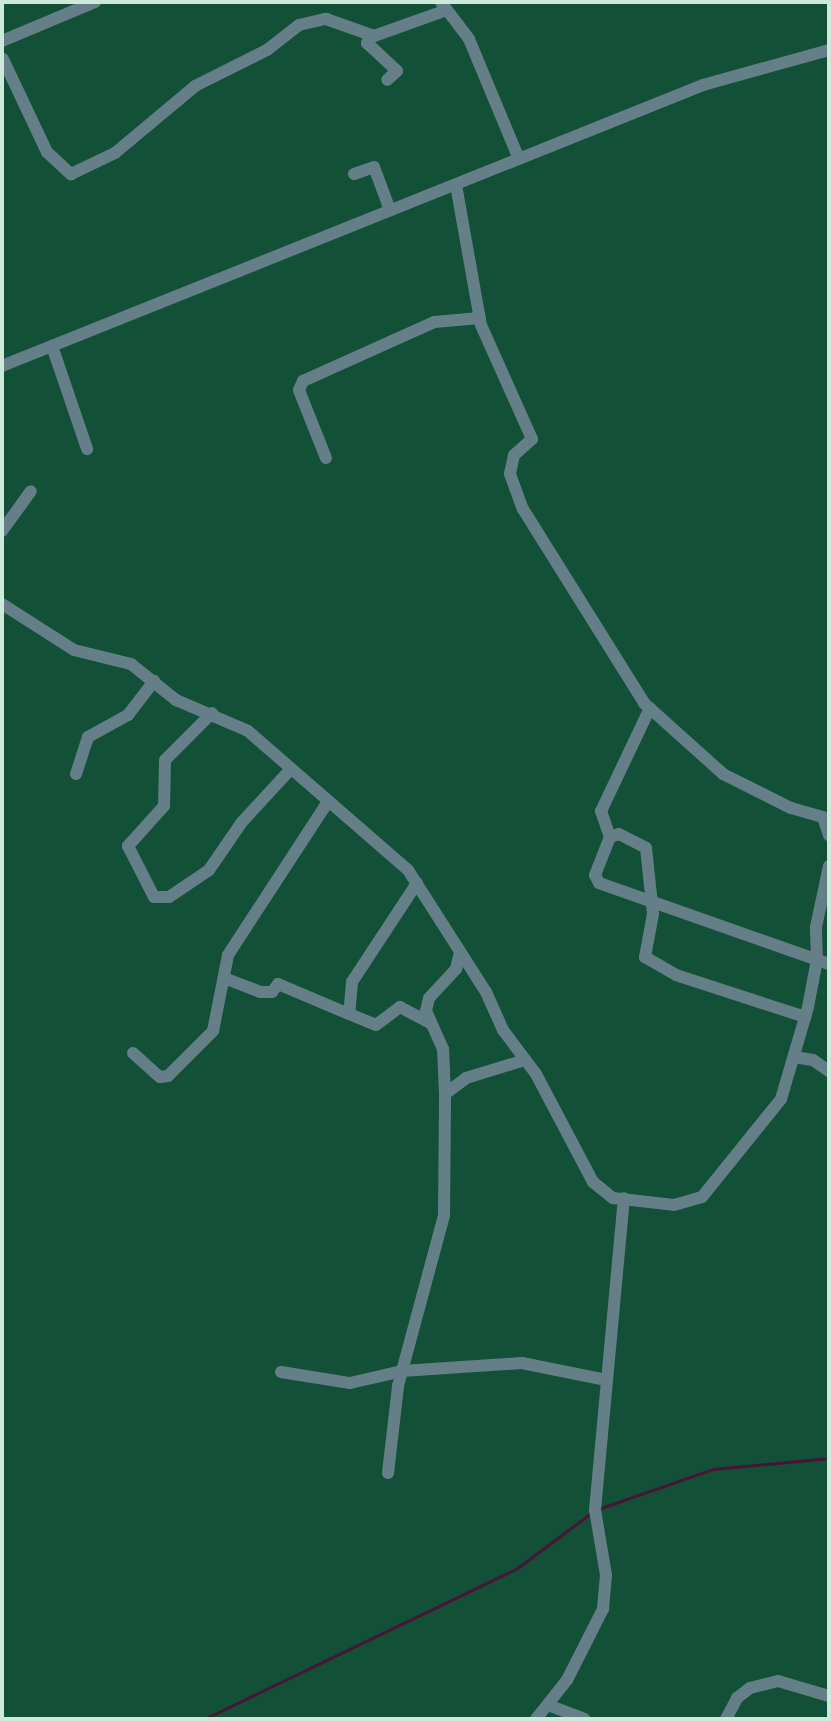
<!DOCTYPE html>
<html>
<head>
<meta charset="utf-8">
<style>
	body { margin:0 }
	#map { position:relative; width:831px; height:1721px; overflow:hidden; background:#125038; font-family:Arial,sans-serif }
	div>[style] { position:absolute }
	.stream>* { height:3px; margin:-1.5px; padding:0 1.5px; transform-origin:1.5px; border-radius:1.5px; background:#481537 }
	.minor>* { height:12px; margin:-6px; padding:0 6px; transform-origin:6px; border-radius:6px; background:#657f89 }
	span { translate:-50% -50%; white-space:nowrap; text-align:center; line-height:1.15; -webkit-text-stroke:6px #125038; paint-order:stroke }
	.frame { position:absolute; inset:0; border:4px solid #cce9da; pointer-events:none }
</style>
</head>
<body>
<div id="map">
	<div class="stream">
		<div style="left:598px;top:1509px;width:122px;rotate:-19.2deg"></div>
		<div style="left:713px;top:1469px;width:117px;rotate:-5.4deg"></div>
		<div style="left:204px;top:1719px;width:346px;rotate:-25.7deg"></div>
		<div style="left:516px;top:1569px;width:94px;rotate:-36.7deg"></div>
	</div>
	<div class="minor">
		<div style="left:441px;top:2px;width:46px;rotate:52.9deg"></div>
		<div style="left:469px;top:39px;width:128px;rotate:67.4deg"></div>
		<div style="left:370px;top:36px;width:8px;rotate:113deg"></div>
		<div style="left:367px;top:43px;width:41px;rotate:43deg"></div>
		<div style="left:397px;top:71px;width:13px;rotate:138deg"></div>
		<div style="left:2px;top:41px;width:101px;rotate:-22.8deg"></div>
		<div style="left:3px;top:59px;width:103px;rotate:64.7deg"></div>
		<div style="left:47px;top:152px;width:33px;rotate:43deg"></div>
		<div style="left:71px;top:174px;width:49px;rotate:-25.5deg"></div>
		<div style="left:115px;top:153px;width:104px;rotate:-39.9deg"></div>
		<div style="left:195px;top:86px;width:80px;rotate:-26.6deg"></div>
		<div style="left:267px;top:50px;width:41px;rotate:-38deg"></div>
		<div style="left:299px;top:25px;width:28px;rotate:-13deg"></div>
		<div style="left:326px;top:19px;width:51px;rotate:19.5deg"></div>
		<div style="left:374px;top:36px;width:74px;rotate:-19.7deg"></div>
		<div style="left:354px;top:174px;width:21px;rotate:-19deg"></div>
		<div style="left:374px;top:167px;width:46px;rotate:69.6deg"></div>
		<div style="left:456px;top:185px;width:142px;rotate:79.9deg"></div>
		<div style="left:481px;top:325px;width:125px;rotate:65.9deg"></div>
		<div style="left:532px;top:439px;width:24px;rotate:138deg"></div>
		<div style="left:514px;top:455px;width:19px;rotate:102deg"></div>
		<div style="left:510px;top:474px;width:37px;rotate:70deg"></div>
		<div style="left:523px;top:509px;width:229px;rotate:58deg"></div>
		<div style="left:644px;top:703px;width:106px;rotate:41.9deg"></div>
		<div style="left:723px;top:774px;width:76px;rotate:26.6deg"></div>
		<div style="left:791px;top:808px;width:33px;rotate:16deg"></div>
		<div style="left:823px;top:817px;width:19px;rotate:72deg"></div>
		<div style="left:52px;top:346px;width:109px;rotate:71.2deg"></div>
		<div style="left:2px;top:366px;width:755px;rotate:-21.84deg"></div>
		<div style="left:703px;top:85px;width:131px;rotate:-15.5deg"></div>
		<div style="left:326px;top:458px;width:73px;rotate:-111.7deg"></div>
		<div style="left:299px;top:390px;width:10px;rotate:-66deg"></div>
		<div style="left:303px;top:381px;width:144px;rotate:-24.2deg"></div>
		<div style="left:434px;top:322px;width:46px;rotate:-5deg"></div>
		<div style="left:2px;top:531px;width:49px;rotate:-54.1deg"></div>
		<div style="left:2px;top:604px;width:85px;rotate:32.6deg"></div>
		<div style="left:74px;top:650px;width:59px;rotate:13.8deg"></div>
		<div style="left:131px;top:664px;width:58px;rotate:38.7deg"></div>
		<div style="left:176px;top:700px;width:78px;rotate:23.3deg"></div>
		<div style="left:248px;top:731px;width:212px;rotate:41deg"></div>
		<div style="left:408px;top:870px;width:145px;rotate:57.4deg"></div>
		<div style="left:486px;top:992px;width:42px;rotate:65.9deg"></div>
		<div style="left:503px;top:1030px;width:55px;rotate:53.1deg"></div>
		<div style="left:536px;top:1074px;width:122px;rotate:62.2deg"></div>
		<div style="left:593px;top:1182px;width:26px;rotate:39deg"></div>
		<div style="left:613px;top:1198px;width:61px;rotate:6.5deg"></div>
		<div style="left:674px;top:1205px;width:29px;rotate:-16deg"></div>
		<div style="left:702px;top:1197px;width:126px;rotate:-51.1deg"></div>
		<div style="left:781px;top:1099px;width:96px;rotate:-73.6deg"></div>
		<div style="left:808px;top:1007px;width:48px;rotate:-79.2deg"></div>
		<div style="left:817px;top:960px;width:33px;rotate:-92deg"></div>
		<div style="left:816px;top:927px;width:62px;rotate:-78deg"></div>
		<div style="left:650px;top:708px;width:114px;rotate:115.4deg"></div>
		<div style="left:601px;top:811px;width:28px;rotate:71deg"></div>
		<div style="left:610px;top:837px;width:41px;rotate:111.5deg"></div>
		<div style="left:595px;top:875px;width:9px;rotate:63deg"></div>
		<div style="left:599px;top:883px;width:244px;rotate:19.4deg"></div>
		<div style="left:212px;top:713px;width:66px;rotate:135deg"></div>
		<div style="left:165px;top:760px;width:46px;rotate:91.2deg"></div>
		<div style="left:164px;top:806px;width:54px;rotate:132deg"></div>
		<div style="left:128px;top:846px;width:57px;rotate:63deg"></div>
		<div style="left:154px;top:897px;width:15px"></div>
		<div style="left:169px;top:897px;width:48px;rotate:-34deg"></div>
		<div style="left:209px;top:870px;width:58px;rotate:-55.5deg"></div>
		<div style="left:242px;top:822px;width:69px;rotate:-47.3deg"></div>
		<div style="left:76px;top:774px;width:39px;rotate:-72deg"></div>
		<div style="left:88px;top:737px;width:46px;rotate:-28.8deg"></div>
		<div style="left:128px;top:715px;width:43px;rotate:-52.6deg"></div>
		<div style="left:610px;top:837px;width:9px;rotate:-18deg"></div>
		<div style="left:619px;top:834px;width:30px;rotate:27deg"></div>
		<div style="left:646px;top:848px;width:66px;rotate:83.9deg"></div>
		<div style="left:653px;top:914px;width:44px;rotate:100.5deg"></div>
		<div style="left:645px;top:957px;width:36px;rotate:30deg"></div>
		<div style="left:676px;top:975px;width:136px;rotate:18deg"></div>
		<div style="left:417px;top:883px;width:118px;rotate:123.3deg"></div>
		<div style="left:352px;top:982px;width:32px;rotate:95deg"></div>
		<div style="left:349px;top:1014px;width:29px;rotate:22deg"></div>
		<div style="left:376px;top:1025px;width:30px;rotate:-37deg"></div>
		<div style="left:400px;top:1007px;width:34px;rotate:28deg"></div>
		<div style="left:224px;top:978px;width:39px;rotate:21deg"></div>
		<div style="left:260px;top:992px;width:12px"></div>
		<div style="left:272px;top:992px;width:10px;rotate:-53deg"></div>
		<div style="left:278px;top:984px;width:77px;rotate:22.9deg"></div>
		<div style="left:133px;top:1053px;width:36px;rotate:42deg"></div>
		<div style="left:160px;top:1077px;width:8px;rotate:-7deg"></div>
		<div style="left:168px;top:1076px;width:64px;rotate:-45deg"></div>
		<div style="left:213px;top:1031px;width:77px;rotate:-78.8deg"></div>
		<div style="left:228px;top:955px;width:181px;rotate:-56.9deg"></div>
		<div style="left:794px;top:1057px;width:19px;rotate:9deg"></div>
		<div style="left:813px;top:1060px;width:19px;rotate:35deg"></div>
		<div style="left:445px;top:1094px;width:45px;rotate:-92.5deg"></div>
		<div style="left:443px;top:1049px;width:42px;rotate:-114.1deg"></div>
		<div style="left:426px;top:1011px;width:13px;rotate:-77deg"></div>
		<div style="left:429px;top:998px;width:40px;rotate:-47deg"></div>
		<div style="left:456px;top:969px;width:17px;rotate:-77deg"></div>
		<div style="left:281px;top:1372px;width:70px;rotate:9.1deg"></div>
		<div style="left:350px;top:1383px;width:53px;rotate:-13deg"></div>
		<div style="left:402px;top:1371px;width:120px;rotate:-3.8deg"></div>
		<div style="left:522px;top:1363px;width:86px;rotate:11.4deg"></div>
		<div style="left:388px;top:1473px;width:88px;rotate:-83.4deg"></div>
		<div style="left:398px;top:1386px;width:177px;rotate:-74.9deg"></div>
		<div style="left:444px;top:1215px;width:121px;rotate:-89.5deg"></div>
		<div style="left:445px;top:1094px;width:26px;rotate:-37deg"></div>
		<div style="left:466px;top:1078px;width:62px;rotate:-17deg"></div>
		<div style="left:548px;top:1705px;width:39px;rotate:21deg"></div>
		<div style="left:536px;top:1719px;width:50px;rotate:-51.5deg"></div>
		<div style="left:567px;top:1680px;width:80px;rotate:-63.1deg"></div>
		<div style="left:603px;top:1609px;width:34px;rotate:-85deg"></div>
		<div style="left:606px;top:1575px;width:66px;rotate:-99.6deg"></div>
		<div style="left:595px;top:1510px;width:313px;rotate:-84.7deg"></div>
		<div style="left:726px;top:1719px;width:24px;rotate:-62deg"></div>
		<div style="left:737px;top:1698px;width:16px;rotate:-38deg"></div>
		<div style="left:750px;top:1688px;width:29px;rotate:-14deg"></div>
		<div style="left:778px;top:1681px;width:53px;rotate:16.4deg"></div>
	</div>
	<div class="frame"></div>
</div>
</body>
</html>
